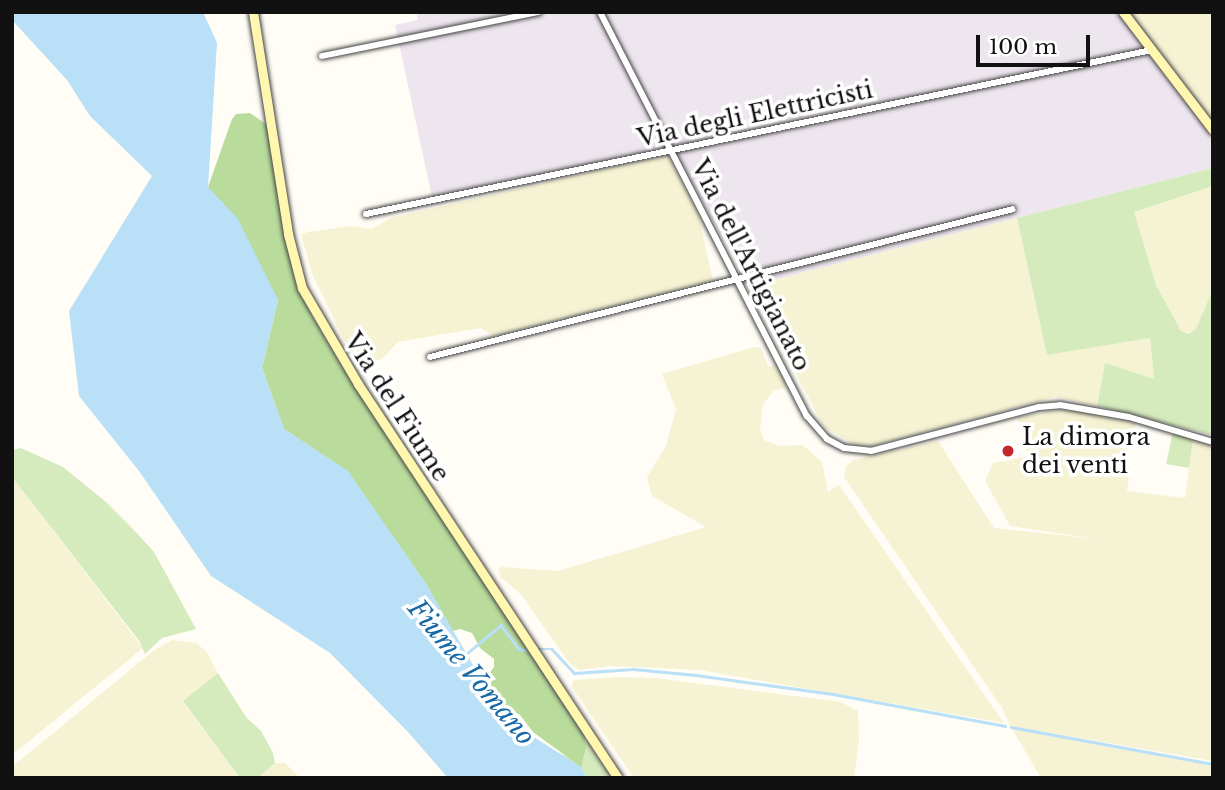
<!DOCTYPE html>
<html>
<head>
<meta charset="utf-8">
<style>
	body { margin:0 }
	#map { position:relative; width:1225px; height:790px; overflow:hidden; background:#fffdf5; font-family:"Libre Baskerville",serif }
	div>[style] { position:absolute }
	.industrial>* { inset:0; background:#eee6ef }
	.farmland>* { inset:0; background:#f6f3d4 }
	.green>* { inset:0; background:#d5ebbd }
	.forest>* { inset:0; background:#b9dc9c }
	.water>* { inset:0; background:#b9e0f7 }
	.stream>* { height:2.5px; margin:-1.25px; padding:0 1.25px; transform-origin:1.25px; border-radius:1.25px; background:#b9e0f7 }
	.roads { filter:drop-shadow(0 0 2px #444) drop-shadow(0 0 2px #444) }
	.street>* { height:6px; margin:-3px; padding:0 3px; transform-origin:3px; border-radius:3px; background:#fff }
	.secondary>* { height:9px; margin:-4.5px; padding:0 4.5px; transform-origin:4.5px; border-radius:4.5px; background:#fff6b0 }
	.dots>* { width:19px; height:19px; translate:-50% -50%; box-sizing:border-box; border:4px solid #fff; border-radius:50% }
	span { translate:-50% -50%; white-space:nowrap; text-align:center; line-height:1.15; -webkit-text-stroke:7px #fff; paint-order:stroke }
	.street-label { font-size:24px; color:#111 }
	.poi-label { font-size:24px; color:#111 }
	.left { translate:0 -50%; text-align:left }
	.water-label { font-size:26px; color:#1768a6; font-style:italic }
	.frame { position:absolute; inset:0; border:14px solid #111; pointer-events:none }
	.scale { position:absolute; left:976px; top:35px; width:114px; height:32px; box-sizing:border-box; border:4px solid #111; border-top:0; padding-left:9px; font-size:21px; line-height:24px; white-space:nowrap; color:#111; -webkit-text-stroke:5px #fff; paint-order:stroke }
</style>
</head>
<body>
<div id="map">
	<div class="industrial">
		<div style="clip-path:polygon(416px 12px,1121px 12px,1213px 137px,1213px 168px,750px 286px,672px 149px,432px 197px,395px 25px,418px 20px)"></div>
	</div>
	<div class="farmland">
		<div style="clip-path:polygon(1130px 12px,1213px 12px,1213px 123px,1149px 38px)"></div>
		<div style="clip-path:polygon(667px 155px,698px 212px,713px 281px,493px 336px,481px 328px,398px 342px,382px 359px,367px 363px,359px 360px,344px 340px,313px 276px,302px 238px,302px 234px,308px 232px,352px 226px,371px 229px,391px 218px)"></div>
		<div style="clip-path:polygon(1213px 186px,1213px 289px,1196px 329px,1189px 334px,1181px 331px,1156px 285px,1133px 212px)"></div>
		<div style="clip-path:polygon(1017px 218px,1047px 354px,1150px 338px,1154px 379px,1105px 364px,1097px 406px,1055px 397px,871px 446px,853px 444px,824px 427px,750px 286px)"></div>
		<div style="clip-path:polygon(754px 347px,761px 348px,768px 366px,777px 366px,787px 387px,773px 391px,763px 405px,760px 430px,764px 440px,780px 446px,803px 445px,822px 462px,828px 492px,839px 485px,1004px 723px,699px 670px,610px 666px,579px 670px,570px 664px,520px 593px,500px 577px,498px 569px,502px 567px,558px 571px,706px 527px,652px 496px,647px 477px,666px 446px,676px 409px,662px 374px)"></div>
		<div style="clip-path:polygon(1060px 410px,1089px 412px,1136px 423px,1123px 466px,1130px 467px,1127px 491px,1185px 498px,1193px 440px,1213px 446px,1213px 761px,1010px 726px,1002px 708px,844px 477px,846px 467px,853px 460px,938px 441px,994px 528px,1097px 539px,1010px 526px,985px 481px,993px 463px,1028px 456px,1018px 417px)"></div>
		<div style="clip-path:polygon(12px 477px,143px 648px,12px 755px)"></div>
		<div style="clip-path:polygon(172px 640px,196px 643px,206px 651px,218px 673px,183px 702px,240px 778px,12px 778px,12px 767px,153px 651px)"></div>
		<div style="clip-path:polygon(615px 677px,656px 678px,841px 702px,858px 711px,859px 741px,854px 778px,634px 778px,572px 687px,573px 680px)"></div>
		<div style="clip-path:polygon(1012px 729px,1213px 766px,1213px 778px,1041px 778px)"></div>
		<div style="clip-path:polygon(275px 763px,285px 763px,300px 778px,258px 778px)"></div>
	</div>
	<div class="green">
		<div style="clip-path:polygon(1213px 168px,1213px 186px,1134px 212px,1156px 285px,1181px 331px,1189px 334px,1196px 329px,1213px 289px,1213px 435px,1097px 406px,1105px 363px,1154px 379px,1150px 338px,1047px 355px,1017px 218px)"></div>
		<div style="clip-path:polygon(1173px 432px,1193px 440px,1189px 468px,1166px 464px)"></div>
		<div style="clip-path:polygon(21px 448px,63px 467px,106px 502px,133px 529px,154px 552px,196px 629px,162px 638px,145px 654px,140px 642px,12px 477px,12px 450px)"></div>
		<div style="clip-path:polygon(218px 673px,246px 717px,261px 731px,273px 753px,275px 763px,258px 778px,240px 778px,183px 701px)"></div>
		<div style="clip-path:polygon(586px 740px,612px 778px,573px 778px,556px 752px,581px 762px)"></div>
	</div>
	<div class="forest">
		<div style="clip-path:polygon(250px 113px,267px 125px,288px 250px,312px 316px,345px 371px,584px 734px,586px 748px,581px 767px,533px 732px,520px 715px,506px 708px,483px 682px,494px 667px,494px 659px,480px 648px,472px 633px,460px 629px,453px 631px,426px 584px,348px 472px,284px 429px,262px 368px,278px 300px,208px 187px,232px 119px,236px 114px)"></div>
	</div>
	<div class="water">
		<div style="clip-path:polygon(12px 12px,203px 12px,217px 43px,208px 187px,238px 219px,278px 300px,262px 368px,284px 429px,348px 471px,426px 584px,483px 682px,529px 734px,581px 767px,587px 778px,448px 778px,408px 732px,330px 653px,211px 576px,139px 471px,79px 396px,69px 311px,152px 176px,90px 116px,67px 80px,12px 20px)"></div>
	</div>
	<div class="stream">
		<div style="left:534px;top:649px;width:18px"></div>
		<div style="left:552px;top:649px;width:33px;rotate:47deg"></div>
		<div style="left:574px;top:673px;width:59px;rotate:-3.9deg"></div>
		<div style="left:633px;top:669px;width:63px;rotate:5.4deg"></div>
		<div style="left:696px;top:675px;width:138px;rotate:7.9deg"></div>
		<div style="left:833px;top:694px;width:175px;rotate:10.5deg"></div>
		<div style="left:465px;top:655px;width:47px;rotate:-39.8deg"></div>
		<div style="left:501px;top:625px;width:30px;rotate:53deg"></div>
		<div style="left:519px;top:649px;width:7px;rotate:8deg"></div>
		<div style="left:1011px;top:727px;width:205px;rotate:10.4deg"></div>
	</div>
	<div class="roads">
		<div class="street">
			<div style="left:600px;top:12px;width:454px;rotate:62.9deg"></div>
			<div style="left:807px;top:416px;width:30px;rotate:49deg"></div>
			<div style="left:827px;top:439px;width:19px;rotate:28deg"></div>
			<div style="left:844px;top:448px;width:27px;rotate:6deg"></div>
			<div style="left:871px;top:451px;width:174px;rotate:-14.7deg"></div>
			<div style="left:1039px;top:407px;width:21px;rotate:-5deg"></div>
			<div style="left:1060px;top:405px;width:70px;rotate:9.9deg"></div>
			<div style="left:1129px;top:417px;width:88px;rotate:16.6deg"></div>
			<div style="left:322px;top:56px;width:221px;rotate:-11.5deg"></div>
			<div style="left:366px;top:214px;width:803px;rotate:-11.79deg"></div>
			<div style="left:430px;top:357px;width:601px;rotate:-14.24deg"></div>
		</div>
		<div class="secondary">
			<div style="left:253px;top:12px;width:225px;rotate:81deg"></div>
			<div style="left:288px;top:234px;width:56px;rotate:75.5deg"></div>
			<div style="left:302px;top:288px;width:111px;rotate:59.7deg"></div>
			<div style="left:358px;top:384px;width:472px;rotate:56.6deg"></div>
			<div style="left:1123px;top:12px;width:148px;rotate:52.7deg"></div>
		</div>
	</div>
	<div class="dots">
		<div style="left:1008px;top:451px;background:#c4262e"></div>
	</div>
	<div class="street-label">
		<span style="left:755px;top:114px;rotate:-12deg">Via degli Elettricisti</span>
		<span style="left:751px;top:265px;rotate:63deg">Via dell'Artigianato</span>
		<span style="left:397px;top:407px;rotate:57deg">Via del Fiume</span>
	</div>
	<div class="poi-label">
		<span class="left" style="left:1022px;top:451px">La dimora<br>dei venti</span>
	</div>
	<div class="water-label">
		<span style="left:471px;top:673px;rotate:50deg">Fiume Vomano</span>
	</div>
	<div class="frame"></div>
	<div class="scale">100 m</div>
</div>
</body>
</html>
